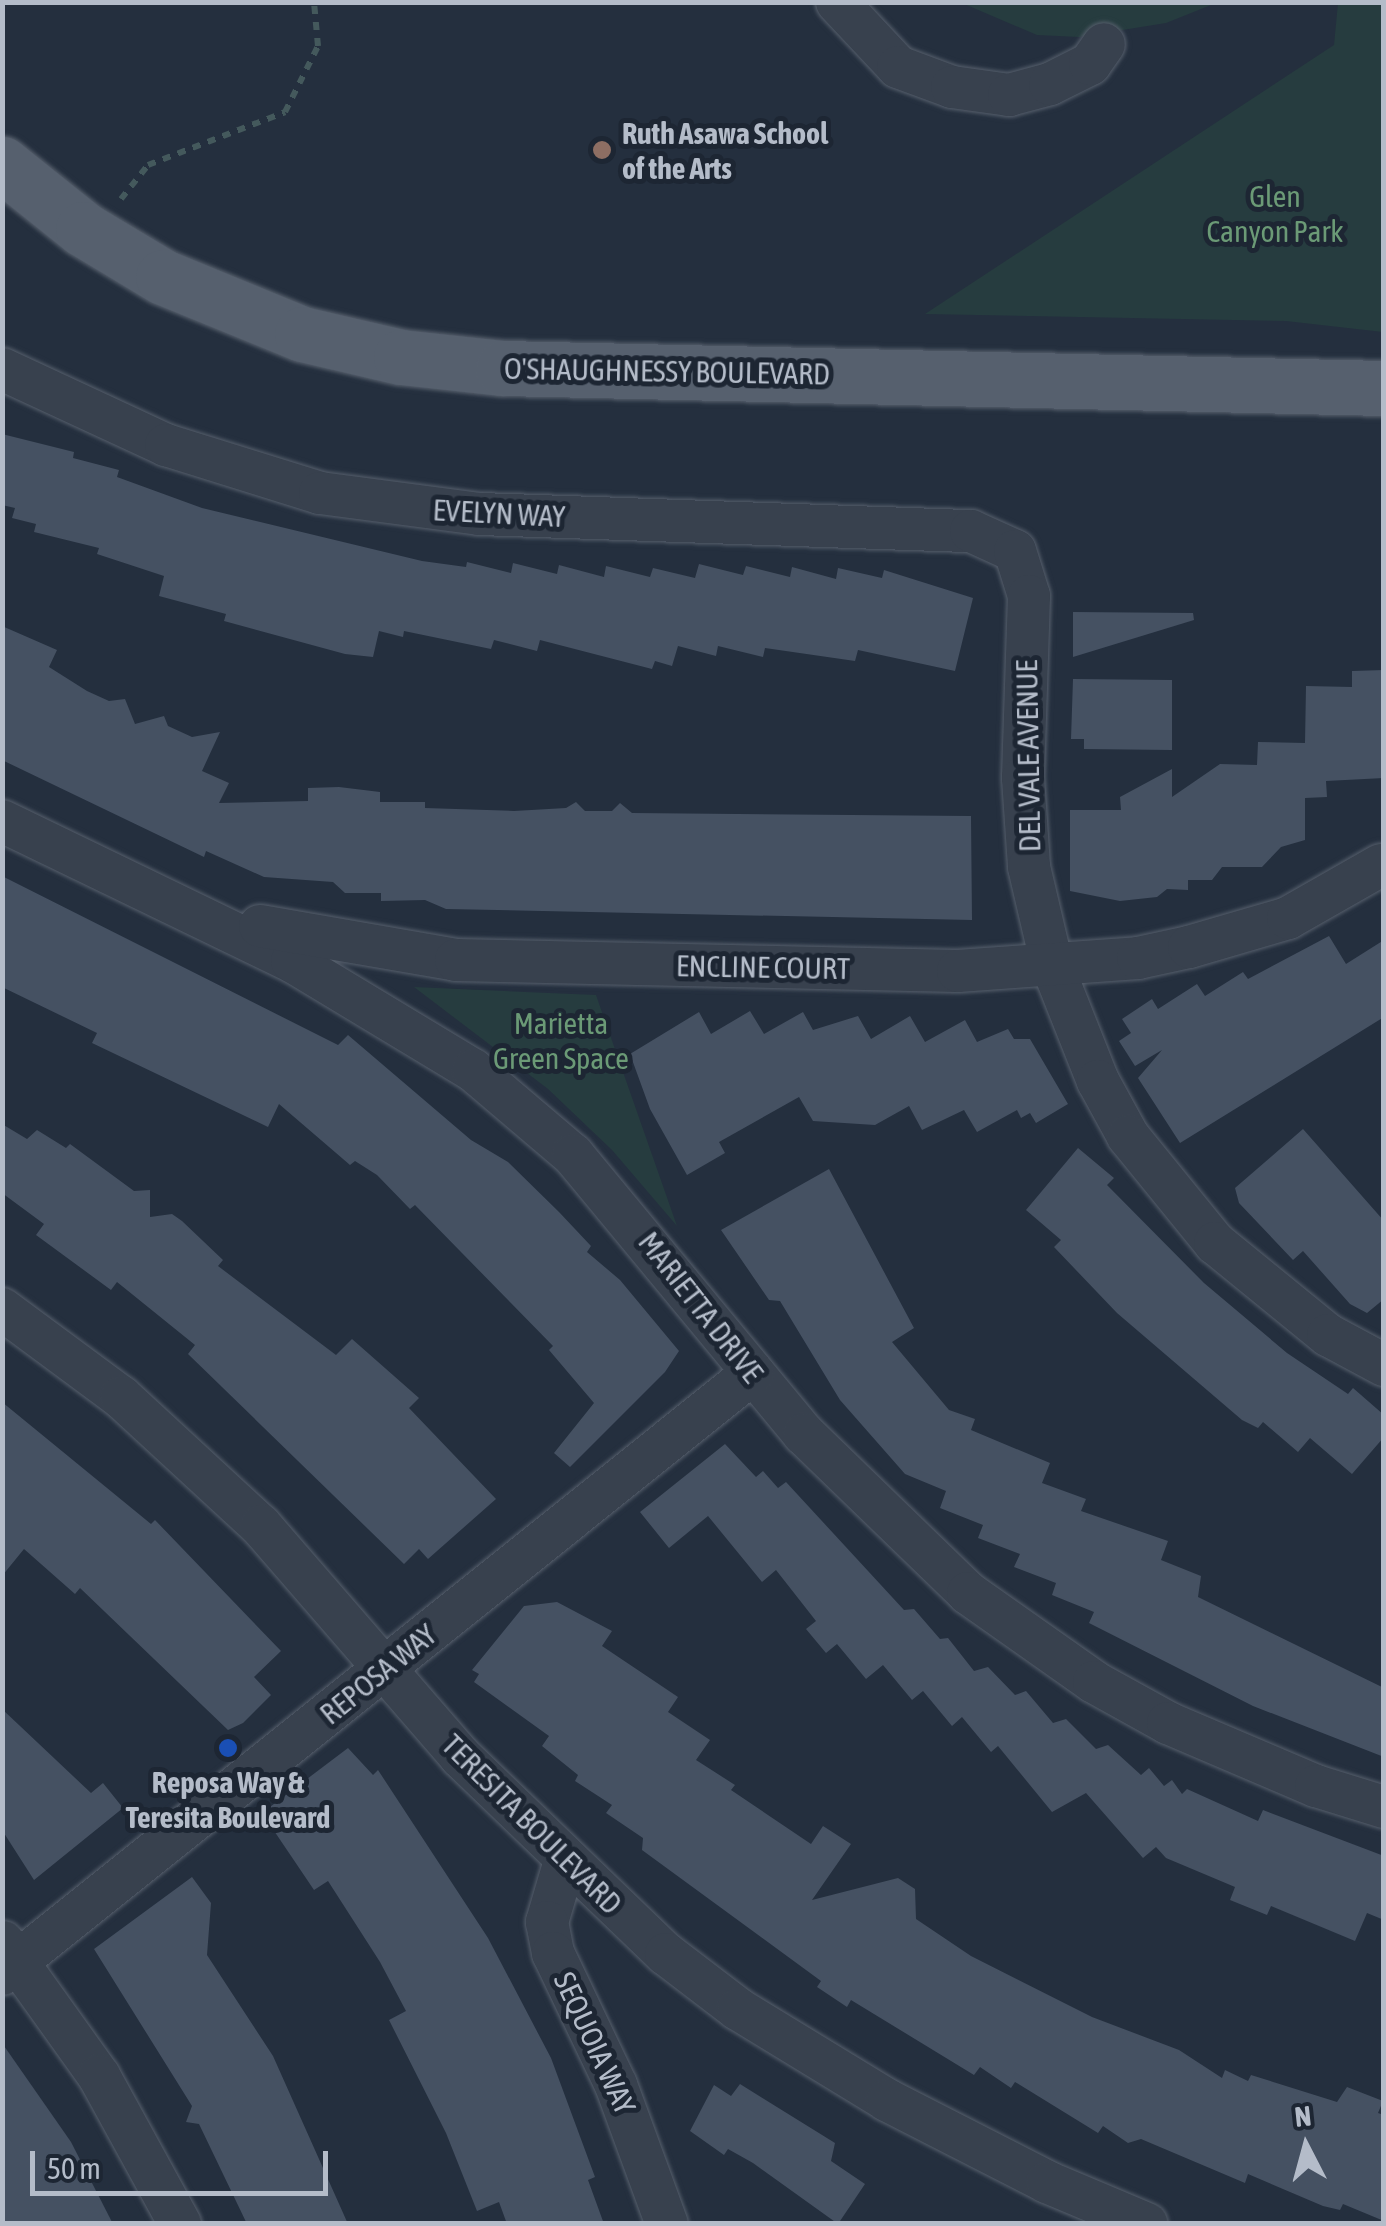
<!DOCTYPE html>
<html>
<head>
<meta charset="utf-8">
<style>
	body { margin:0 }
	#map { position:relative; width:1386px; height:2226px; overflow:hidden; background:#242f3e; font-family:"Asap Condensed",sans-serif }
	div>[style] { position:absolute }
	.green>* { inset:0; background:#263c3f }
	.building>* { inset:0; background:#455162 }
	.path>* { height:6px; margin-top:-3px; transform-origin:0; background:repeating-linear-gradient(90deg,#44595c 0 8px,transparent 0 16px) }
	.roads { filter:drop-shadow(0 0 2px #565f6c) drop-shadow(0 0 2px #565f6c) }
	.minor>* { height:42px; margin:-21px; padding:0 21px; transform-origin:21px; border-radius:21px; background:#38414e }
	.major>* { height:55px; margin:-27.5px; padding:0 27.5px; transform-origin:27.5px; border-radius:27.5px; background:#56606e }
	.dots>* { width:28px; height:28px; translate:-50% -50%; box-sizing:border-box; border:5px solid #1d2633; border-radius:50% }
	span { translate:-50% -50%; white-space:nowrap; text-align:center; line-height:1.15; -webkit-text-stroke:10px #1d2633; paint-order:stroke }
	.poi-label { font-size:30px; color:#b4bcc9; font-weight:700 }
	.left { translate:0 -50%; text-align:left }
	.park-label { font-size:30px; color:#6b9a76 }
	.street-label { font-size:30px; color:#b4bcc9 }
	.frame { position:absolute; inset:0; border:5px solid #b4bcc9; pointer-events:none }
	.north { position:absolute; left:1256px; top:2096px; width:100px; height:100px; -webkit-text-stroke:8px #1d2633; paint-order:stroke; rotate:354deg; font-size:28px; font-weight:700; line-height:40px; text-align:center; color:#b4bcc9 }
	.north::after { content:''; display:block; margin:auto; width:35px; height:45px; background:#b4bcc9; clip-path:polygon(50% 0,100% 100%,50% 72%,0 100%) }
	.scale { position:absolute; left:30px; top:2151px; width:298px; height:45px; box-sizing:border-box; border:5px solid #b4bcc9; border-top:0; padding-left:12px; font-size:30px; line-height:35px; white-space:nowrap; color:#b4bcc9; -webkit-text-stroke:8px #1d2633; paint-order:stroke }
</style>
</head>
<body>
<div id="map">
	<div class="green">
		<div style="clip-path:polygon(962px 3px,1216px 3px,1166px 23px,1079px 37px,1037px 35px)"></div>
		<div style="clip-path:polygon(1338px 3px,1383px 3px,1383px 332px,1286px 321px,925px 314px,1334px 45px)"></div>
		<div style="clip-path:polygon(414px 987px,596px 995px,677px 1226px,612px 1150px,548px 1089px)"></div>
	</div>
	<div class="building">
		<div style="clip-path:polygon(2px 434px,74px 452px,73px 458px,119px 470px,117px 477px,202px 508px,422px 561px,466px 567px,467px 562px,511px 573px,513px 563px,557px 574px,559px 565px,604px 577px,606px 566px,650px 577px,653px 568px,695px 578px,699px 564px,743px 575px,746px 566px,790px 577px,792px 567px,836px 579px,838px 568px,882px 578px,884px 570px,973px 598px,955px 671px,858px 650px,855px 661px,765px 648px,763px 657px,718px 646px,716px 656px,678px 646px,672px 666px,655px 661px,652px 669px,540px 640px,537px 651px,494px 640px,491px 649px,404px 631px,403px 637px,379px 631px,373px 657px,345px 654px,224px 621px,226px 614px,159px 596px,164px 576px,97px 554px,99px 548px,34px 532px,36px 524px,12px 518px,15px 508px,2px 505px)"></div>
		<div style="clip-path:polygon(1073px 612px,1193px 613px,1194px 620px,1073px 657px)"></div>
		<div style="clip-path:polygon(2px 626px,57px 650px,49px 667px,87px 691px,109px 701px,125px 699px,135px 724px,164px 716px,168px 726px,192px 737px,220px 732px,202px 771px,229px 783px,219px 803px,308px 801px,308px 788px,339px 787px,380px 792px,380px 802px,425px 802px,425px 808px,514px 811px,566px 808px,576px 802px,585px 811px,612px 811px,620px 803px,632px 813px,971px 816px,972px 920px,446px 909px,425px 900px,381px 901px,381px 893px,345px 893px,333px 882px,264px 877px,206px 851px,204px 857px,2px 760px)"></div>
		<div style="clip-path:polygon(1384px 670px,1384px 778px,1326px 781px,1327px 797px,1305px 798px,1305px 840px,1281px 847px,1262px 867px,1222px 867px,1212px 880px,1188px 880px,1188px 890px,1167px 889px,1157px 897px,1120px 901px,1070px 891px,1070px 810px,1121px 810px,1120px 797px,1172px 769px,1172px 797px,1220px 764px,1257px 765px,1258px 742px,1305px 743px,1306px 686px,1352px 687px,1352px 671px)"></div>
		<div style="clip-path:polygon(1073px 679px,1172px 680px,1172px 750px,1084px 749px,1084px 739px,1071px 739px)"></div>
		<div style="clip-path:polygon(2px 876px,338px 1045px,348px 1035px,471px 1140px,508px 1162px,559px 1212px,591px 1246px,587px 1252px,620px 1280px,679px 1351px,665px 1372px,570px 1467px,554px 1453px,594px 1403px,549px 1350px,553px 1346px,415px 1205px,410px 1209px,377px 1175px,355px 1161px,350px 1165px,279px 1104px,268px 1127px,92px 1043px,97px 1033px,2px 987px)"></div>
		<div style="clip-path:polygon(1329px 936px,1346px 964px,1384px 940px,1384px 1017px,1180px 1143px,1138px 1078px,1162px 1050px,1135px 1066px,1119px 1041px,1131px 1033px,1122px 1019px,1152px 999px,1158px 1009px,1197px 984px,1205px 996px,1243px 972px,1248px 979px)"></div>
		<div style="clip-path:polygon(750px 1011px,764px 1034px,803px 1012px,813px 1030px,858px 1016px,871px 1039px,910px 1016px,925px 1042px,965px 1020px,977px 1042px,1008px 1029px,1014px 1039px,1030px 1039px,1068px 1104px,1036px 1123px,1030px 1113px,1021px 1118px,1017px 1110px,977px 1132px,964px 1110px,922px 1130px,909px 1106px,875px 1125px,813px 1121px,799px 1097px,719px 1142px,725px 1153px,687px 1175px,650px 1109px,630px 1054px,699px 1012px,711px 1034px)"></div>
		<div style="clip-path:polygon(2px 1124px,27px 1139px,37px 1130px,66px 1148px,70px 1144px,134px 1191px,150px 1190px,150px 1217px,172px 1214px,182px 1221px,223px 1260px,218px 1266px,336px 1355px,352px 1339px,419px 1398px,409px 1408px,496px 1499px,428px 1559px,419px 1549px,404px 1564px,188px 1354px,195px 1345px,117px 1282px,111px 1290px,36px 1235px,44px 1224px,2px 1193px)"></div>
		<div style="clip-path:polygon(1303px 1129px,1384px 1221px,1384px 1299px,1367px 1313px,1350px 1304px,1303px 1251px,1293px 1260px,1239px 1203px,1235px 1188px)"></div>
		<div style="clip-path:polygon(1078px 1148px,1114px 1178px,1107px 1185px,1204px 1283px,1287px 1353px,1348px 1394px,1353px 1388px,1384px 1415px,1384px 1437px,1352px 1474px,1310px 1438px,1298px 1452px,1263px 1422px,1258px 1428px,1242px 1420px,1117px 1313px,1054px 1247px,1061px 1240px,1026px 1210px)"></div>
		<div style="clip-path:polygon(829px 1169px,914px 1328px,892px 1342px,949px 1410px,975px 1419px,971px 1430px,1050px 1463px,1042px 1483px,1086px 1499px,1081px 1511px,1168px 1541px,1161px 1560px,1201px 1576px,1198px 1597px,1384px 1688px,1384px 1757px,1253px 1706px,1089px 1623px,1094px 1612px,1052px 1595px,1056px 1583px,1014px 1567px,1020px 1554px,978px 1538px,983px 1525px,940px 1508px,946px 1491px,905px 1474px,840px 1400px,780px 1301px,769px 1300px,721px 1230px)"></div>
		<div style="clip-path:polygon(2px 1402px,151px 1524px,155px 1520px,281px 1651px,254px 1677px,271px 1695px,243px 1723px,228px 1730px,80px 1588px,75px 1594px,24px 1549px,2px 1576px)"></div>
		<div style="clip-path:polygon(725px 1444px,756px 1477px,763px 1471px,778px 1488px,786px 1482px,904px 1610px,914px 1609px,940px 1639px,948px 1638px,974px 1671px,988px 1667px,1015px 1695px,1026px 1691px,1053px 1723px,1066px 1719px,1096px 1749px,1108px 1745px,1141px 1775px,1149px 1768px,1164px 1786px,1172px 1780px,1182px 1794px,1187px 1789px,1258px 1821px,1263px 1810px,1384px 1856px,1384px 1920px,1367px 1913px,1355px 1941px,1271px 1906px,1267px 1915px,1230px 1900px,1235px 1887px,1166px 1858px,1156px 1847px,1143px 1858px,1086px 1793px,1052px 1812px,998px 1746px,991px 1752px,962px 1717px,952px 1726px,923px 1691px,912px 1700px,883px 1665px,866px 1679px,837px 1644px,826px 1653px,806px 1629px,816px 1621px,776px 1570px,762px 1582px,708px 1516px,669px 1548px,640px 1512px)"></div>
		<div style="clip-path:polygon(557px 1602px,612px 1631px,602px 1646px,678px 1697px,668px 1712px,710px 1740px,696px 1760px,735px 1785px,731px 1790px,811px 1844px,823px 1826px,851px 1844px,812px 1900px,898px 1878px,915px 1889px,916px 1919px,971px 1956px,1092px 2017px,1179px 2050px,1222px 2078px,1225px 2070px,1248px 2081px,1251px 2075px,1337px 2102px,1347px 2087px,1383px 2101px,1378px 2113px,1384px 2115px,1384px 2221px,1343px 2204px,1340px 2210px,1323px 2206px,1248px 2174px,1245px 2183px,1141px 2139px,1128px 2143px,1103px 2126px,1098px 2133px,1015px 2082px,1011px 2088px,980px 2067px,974px 2075px,851px 2000px,847px 2007px,817px 1987px,821px 1981px,642px 1850px,643px 1838px,606px 1813px,612px 1805px,575px 1781px,578px 1775px,542px 1746px,549px 1736px,474px 1682px,479px 1674px,472px 1670px,524px 1606px)"></div>
		<div style="clip-path:polygon(2px 1709px,91px 1793px,103px 1783px,123px 1808px,34px 1880px,2px 1830px)"></div>
		<div style="clip-path:polygon(348px 1748px,373px 1775px,378px 1770px,488px 1938px,551px 2058px,595px 2177px,588px 2180px,604px 2224px,507px 2224px,499px 2202px,477px 2211px,446px 2133px,389px 2020px,406px 2011px,380px 1962px,328px 1881px,314px 1890px,262px 1813px)"></div>
		<div style="clip-path:polygon(192px 1877px,211px 1903px,207px 1955px,273px 2056px,348px 2224px,247px 2224px,199px 2124px,186px 2122px,192px 2106px,94px 1949px)"></div>
		<div style="clip-path:polygon(2px 2043px,71px 2142px,113px 2224px,2px 2224px)"></div>
		<div style="clip-path:polygon(740px 2084px,835px 2143px,831px 2161px,865px 2184px,838px 2224px,753px 2163px,728px 2149px,724px 2155px,690px 2131px,714px 2085px,731px 2096px)"></div>
	</div>
	<div class="path">
		<div style="left:121px;top:199px;width:43px;rotate:-51.5deg"></div>
		<div style="left:148px;top:165px;width:147px;rotate:-21.1deg"></div>
		<div style="left:285px;top:112px;width:74px;rotate:-63.4deg"></div>
		<div style="left:318px;top:46px;width:44px;rotate:-95.2deg"></div>
	</div>
	<div class="roads">
		<div class="minor">
			<div style="left:837px;top:2px;width:89px;rotate:46.8deg"></div>
			<div style="left:898px;top:67px;width:58px;rotate:20.3deg"></div>
			<div style="left:952px;top:87px;width:58px;rotate:8deg"></div>
			<div style="left:1009px;top:95px;width:42px;rotate:-15deg"></div>
			<div style="left:1050px;top:84px;width:45px;rotate:-26.6deg"></div>
			<div style="left:1090px;top:64px;width:24px;rotate:-55deg"></div>
			<div style="left:2px;top:369px;width:181px;rotate:24.9deg"></div>
			<div style="left:166px;top:445px;width:161px;rotate:17.3deg"></div>
			<div style="left:320px;top:493px;width:161px;rotate:7.5deg"></div>
			<div style="left:480px;top:514px;width:491px;rotate:2deg"></div>
			<div style="left:971px;top:531px;width:48px;rotate:24.4deg"></div>
			<div style="left:1015px;top:551px;width:47px;rotate:72.7deg"></div>
			<div style="left:1029px;top:596px;width:182px;rotate:91.9deg"></div>
			<div style="left:1023px;top:778px;width:89px;rotate:86.1deg"></div>
			<div style="left:1029px;top:867px;width:101px;rotate:76.8deg"></div>
			<div style="left:1052px;top:965px;width:125px;rotate:68.4deg"></div>
			<div style="left:1098px;top:1081px;width:63px;rotate:61.4deg"></div>
			<div style="left:1128px;top:1136px;width:138px;rotate:50.9deg"></div>
			<div style="left:1215px;top:1243px;width:146px;rotate:39.2deg"></div>
			<div style="left:1328px;top:1335px;width:64px;rotate:28.2deg"></div>
			<div style="left:2px;top:821px;width:322px;rotate:25.8deg"></div>
			<div style="left:292px;top:961px;width:211px;rotate:31.1deg"></div>
			<div style="left:473px;top:1070px;width:131px;rotate:40.4deg"></div>
			<div style="left:573px;top:1155px;width:362px;rotate:50.4deg"></div>
			<div style="left:804px;top:1434px;width:228px;rotate:44.1deg"></div>
			<div style="left:968px;top:1593px;width:154px;rotate:35.2deg"></div>
			<div style="left:1094px;top:1682px;width:85px;rotate:29deg"></div>
			<div style="left:1168px;top:1723px;width:161px;rotate:23.1deg"></div>
			<div style="left:1316px;top:1786px;width:71px;rotate:17.2deg"></div>
			<div style="left:260px;top:926px;width:199px;rotate:9.8deg"></div>
			<div style="left:456px;top:960px;width:502px;rotate:1.26deg"></div>
			<div style="left:958px;top:971px;width:180px;rotate:-4.1deg"></div>
			<div style="left:1138px;top:958px;width:52px;rotate:-12.2deg"></div>
			<div style="left:1189px;top:947px;width:103px;rotate:-16.3deg"></div>
			<div style="left:1288px;top:918px;width:107px;rotate:-29.7deg"></div>
			<div style="left:2px;top:1309px;width:148px;rotate:36.5deg"></div>
			<div style="left:121px;top:1397px;width:190px;rotate:42.7deg"></div>
			<div style="left:261px;top:1526px;width:304px;rotate:49.1deg"></div>
			<div style="left:460px;top:1756px;width:286px;rotate:43.9deg"></div>
			<div style="left:666px;top:1954px;width:91px;rotate:37.4deg"></div>
			<div style="left:738px;top:2009px;width:175px;rotate:31.4deg"></div>
			<div style="left:887px;top:2100px;width:180px;rotate:27.1deg"></div>
			<div style="left:1047px;top:2182px;width:108px;rotate:22.8deg"></div>
			<div style="left:565px;top:1861px;width:64px;rotate:106.4deg"></div>
			<div style="left:547px;top:1922px;width:32px;rotate:79deg"></div>
			<div style="left:553px;top:1953px;width:146px;rotate:64.5deg"></div>
			<div style="left:616px;top:2085px;width:148px;rotate:69.9deg"></div>
			<div style="left:3px;top:1942px;width:165px;rotate:54.4deg"></div>
			<div style="left:99px;top:2076px;width:169px;rotate:61.3deg"></div>
			<div style="left:2px;top:1974px;width:962px;rotate:-38.67deg"></div>
		</div>
		<div class="major">
			<div style="left:2px;top:164px;width:104px;rotate:38.7deg"></div>
			<div style="left:83px;top:229px;width:93px;rotate:31deg"></div>
			<div style="left:163px;top:277px;width:150px;rotate:22.3deg"></div>
			<div style="left:302px;top:334px;width:102px;rotate:13.1deg"></div>
			<div style="left:401px;top:357px;width:103px;rotate:6.2deg"></div>
			<div style="left:503px;top:368px;width:881px;rotate:1.3deg"></div>
		</div>
	</div>
	<div class="dots">
		<div style="left:602px;top:150px;background:#8d6e63"></div>
		<div style="left:228px;top:1748px;background:#1a4fb4"></div>
	</div>
	<div class="poi-label">
		<span class="left" style="left:622px;top:150px">Ruth Asawa School<br>of the Arts</span>
		<span style="left:228px;top:1799px">Reposa Way &amp;<br>Teresita Boulevard</span>
	</div>
	<div class="park-label">
		<span style="left:1275px;top:213px">Glen<br>Canyon Park</span>
		<span style="left:561px;top:1040px">Marietta<br>Green Space</span>
	</div>
	<div class="street-label">
		<span style="left:667px;top:371px;rotate:1deg">O'SHAUGHNESSY BOULEVARD</span>
		<span style="left:499px;top:513px;rotate:3deg">EVELYN WAY</span>
		<span style="left:1028px;top:756px;rotate:-91deg">DEL VALE AVENUE</span>
		<span style="left:763px;top:967px;rotate:1deg">ENCLINE COURT</span>
		<span style="left:701px;top:1307px;rotate:52deg">MARIETTA DRIVE</span>
		<span style="left:378px;top:1674px;rotate:-39deg">REPOSA WAY</span>
		<span style="left:532px;top:1824px;rotate:45deg">TERESITA BOULEVARD</span>
		<span style="left:595px;top:2043px;rotate:65deg">SEQUOIA WAY</span>
	</div>
	<div class="frame"></div>
	<div class="north">N</div>
	<div class="scale">50 m</div>
</div>
</body>
</html>
